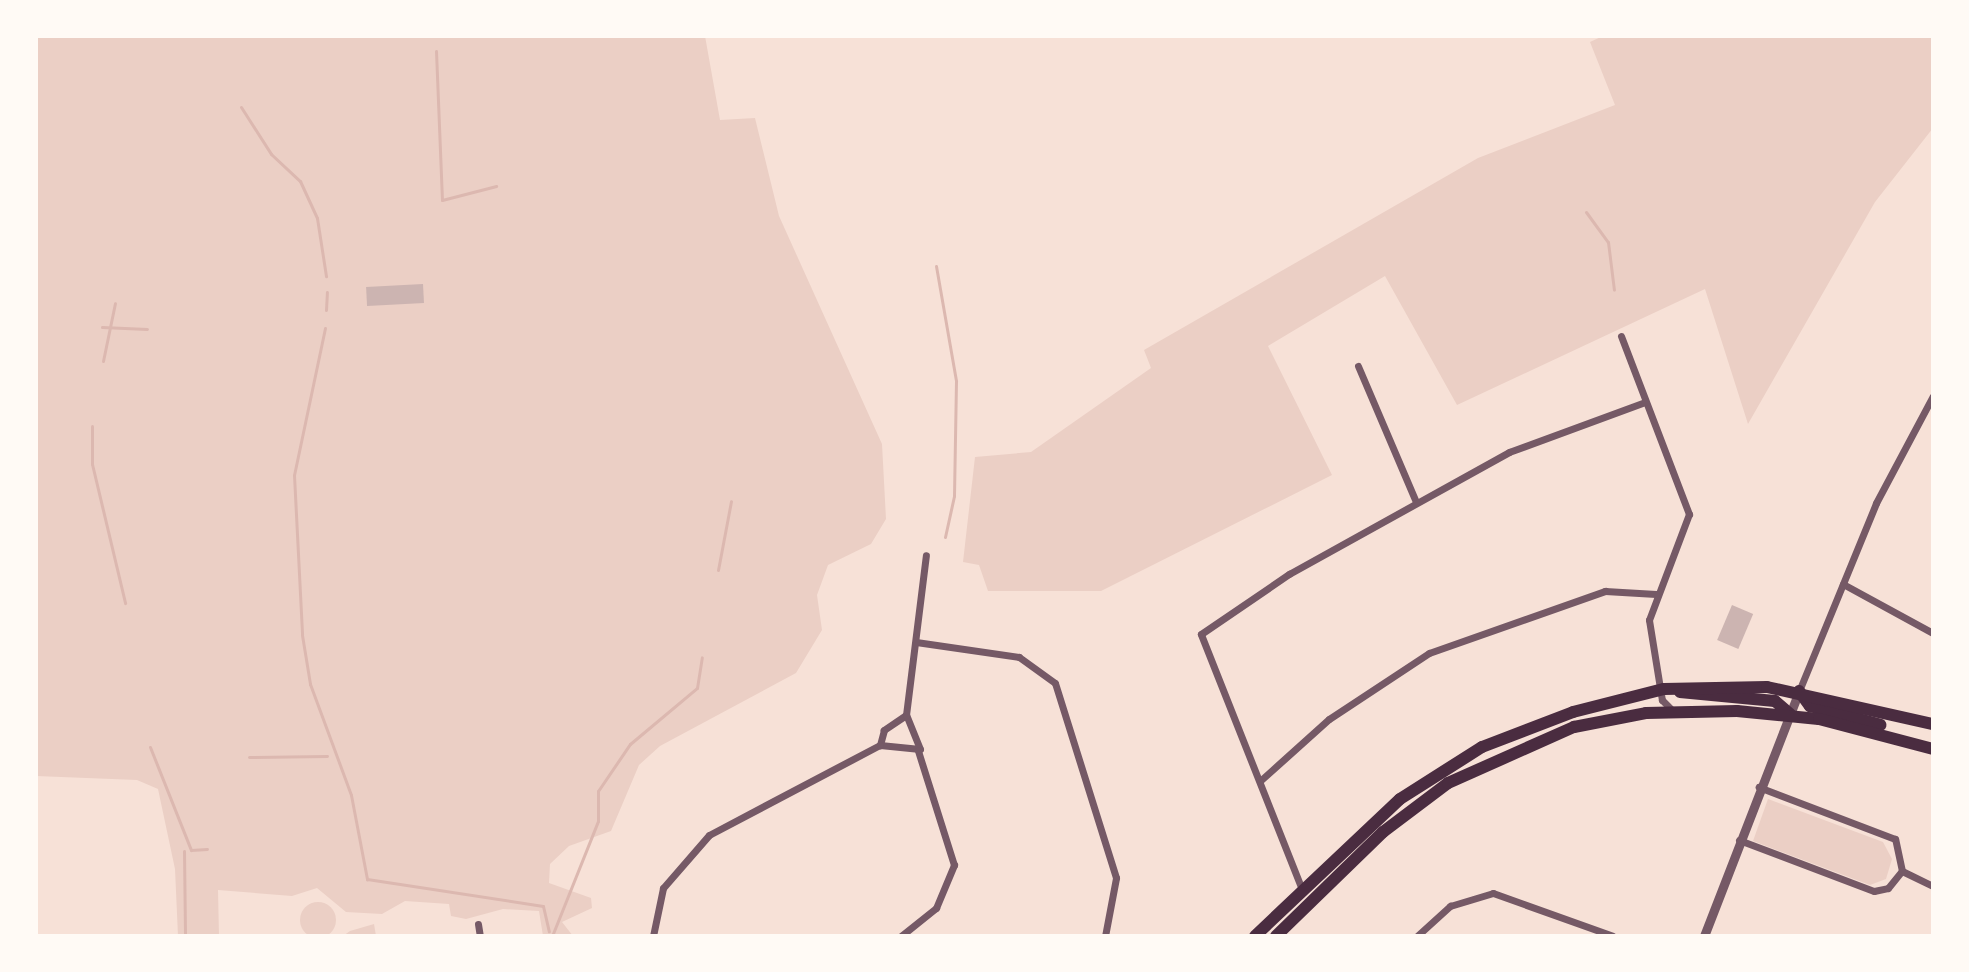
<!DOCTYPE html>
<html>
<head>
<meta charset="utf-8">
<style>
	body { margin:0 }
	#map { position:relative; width:1969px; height:972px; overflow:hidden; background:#f7e1d7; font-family:"Space Grotesk",sans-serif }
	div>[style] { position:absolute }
	.green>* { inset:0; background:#ebcfc5 }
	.round { border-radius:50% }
	.stream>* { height:3px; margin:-1.5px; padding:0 1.5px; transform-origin:1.5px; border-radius:1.5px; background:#dcb8b0 }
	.building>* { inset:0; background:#ccb4b1; transform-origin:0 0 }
	.minor>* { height:7px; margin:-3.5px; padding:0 3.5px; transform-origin:3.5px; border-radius:3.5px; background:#755966 }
	.tertiary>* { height:9px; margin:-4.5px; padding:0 4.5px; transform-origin:4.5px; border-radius:4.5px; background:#755966 }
	.trunk>* { height:12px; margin:-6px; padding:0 6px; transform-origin:6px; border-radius:6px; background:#4a2c40 }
	span { translate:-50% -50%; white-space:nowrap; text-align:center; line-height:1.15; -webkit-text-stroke:7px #fffaf5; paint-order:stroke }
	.frame { position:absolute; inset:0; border:38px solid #fffaf5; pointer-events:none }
</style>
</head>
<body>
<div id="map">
	<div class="green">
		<div style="clip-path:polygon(36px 36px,705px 36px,720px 120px,755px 118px,779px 216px,882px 444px,886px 519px,871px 544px,828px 565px,817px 595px,822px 630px,796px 673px,660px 746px,639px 765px,611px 831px,569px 846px,550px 864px,549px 883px,591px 898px,592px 908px,562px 922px,573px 936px,543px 936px,539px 911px,503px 909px,466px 919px,451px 916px,449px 904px,405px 901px,382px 914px,346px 912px,317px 888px,292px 896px,218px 890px,219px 936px,178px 936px,175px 869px,158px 789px,137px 780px,36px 776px)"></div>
		<div style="clip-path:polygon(1603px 36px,1933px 36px,1933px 128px,1875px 202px,1748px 424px,1705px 289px,1457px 405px,1385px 276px,1268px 346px,1332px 475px,1101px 591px,988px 591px,979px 565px,963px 562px,975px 457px,1031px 452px,1151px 368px,1144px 350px,1478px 158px,1615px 105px,1590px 42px)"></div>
		<div style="clip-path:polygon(1768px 799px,1883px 842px,1892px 859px,1886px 879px,1870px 885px,1753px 841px)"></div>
		<div class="round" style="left:300px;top:902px;width:36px;height:36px"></div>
		<div style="clip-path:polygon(374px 924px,376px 936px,343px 936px,350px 931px)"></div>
	</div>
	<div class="stream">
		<div style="left:436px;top:51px;width:149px;rotate:87.7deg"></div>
		<div style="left:442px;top:200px;width:56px;rotate:-14.5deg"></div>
		<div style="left:241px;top:107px;width:56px;rotate:57.4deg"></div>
		<div style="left:271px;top:154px;width:40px;rotate:43deg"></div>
		<div style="left:300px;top:181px;width:41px;rotate:65.3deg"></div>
		<div style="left:317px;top:218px;width:59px;rotate:81.2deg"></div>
		<div style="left:1586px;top:212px;width:37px;rotate:54deg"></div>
		<div style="left:1608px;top:242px;width:48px;rotate:82.9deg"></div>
		<div style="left:936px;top:266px;width:117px;rotate:80.1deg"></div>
		<div style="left:956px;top:381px;width:115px;rotate:91deg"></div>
		<div style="left:954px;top:496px;width:42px;rotate:102.4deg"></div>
		<div style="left:326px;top:310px;width:18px;rotate:-87deg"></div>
		<div style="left:102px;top:327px;width:45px;rotate:2.5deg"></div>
		<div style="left:325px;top:328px;width:150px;rotate:101.9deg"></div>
		<div style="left:294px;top:475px;width:160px;rotate:87.1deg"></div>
		<div style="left:302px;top:635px;width:50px;rotate:80.7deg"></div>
		<div style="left:310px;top:684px;width:118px;rotate:69.7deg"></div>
		<div style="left:351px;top:795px;width:86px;rotate:79.2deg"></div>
		<div style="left:367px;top:879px;width:178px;rotate:8.7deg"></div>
		<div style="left:543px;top:906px;width:26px;rotate:77deg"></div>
		<div style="left:103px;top:361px;width:59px;rotate:-78.3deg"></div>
		<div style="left:92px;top:426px;width:38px;rotate:90deg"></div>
		<div style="left:92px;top:464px;width:143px;rotate:76.6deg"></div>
		<div style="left:718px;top:570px;width:70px;rotate:-79.3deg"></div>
		<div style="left:150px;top:747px;width:111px;rotate:68.3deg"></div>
		<div style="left:191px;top:850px;width:16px;rotate:-4deg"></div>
		<div style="left:249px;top:757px;width:78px;rotate:-0.7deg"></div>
		<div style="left:184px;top:851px;width:85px;rotate:89.3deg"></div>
		<div style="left:552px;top:936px;width:124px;rotate:-68.2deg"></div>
		<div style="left:598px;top:821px;width:30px;rotate:-90deg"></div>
		<div style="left:598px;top:791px;width:57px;rotate:-55.8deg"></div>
		<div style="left:630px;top:744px;width:87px;rotate:-39.9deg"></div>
		<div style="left:697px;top:688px;width:31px;rotate:-81deg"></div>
	</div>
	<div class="building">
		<div style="left:423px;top:284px;width:19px;height:57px;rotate:87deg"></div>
		<div style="left:1732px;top:605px;width:23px;height:38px;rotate:23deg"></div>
	</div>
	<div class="minor">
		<div style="left:1621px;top:336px;width:191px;rotate:69.1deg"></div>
		<div style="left:1689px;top:514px;width:113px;rotate:110.7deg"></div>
		<div style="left:1649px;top:620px;width:81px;rotate:80.8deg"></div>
		<div style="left:1662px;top:700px;width:14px;rotate:45deg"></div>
		<div style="left:1358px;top:366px;width:148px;rotate:66.9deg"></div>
		<div style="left:1843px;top:584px;width:102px;rotate:28.6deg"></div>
		<div style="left:916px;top:642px;width:104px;rotate:8.3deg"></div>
		<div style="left:1019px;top:657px;width:44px;rotate:35.8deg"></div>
		<div style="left:1055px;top:683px;width:204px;rotate:72.6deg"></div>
		<div style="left:1116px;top:878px;width:59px;rotate:100.7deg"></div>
		<div style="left:1799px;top:691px;width:203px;rotate:-67.7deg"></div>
		<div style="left:1876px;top:503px;width:121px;rotate:-62deg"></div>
		<div style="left:906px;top:715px;width:27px;rotate:146deg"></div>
		<div style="left:884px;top:730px;width:16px;rotate:105deg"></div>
		<div style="left:880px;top:745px;width:40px;rotate:5.7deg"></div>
		<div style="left:920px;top:749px;width:37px;rotate:-112deg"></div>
		<div style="left:906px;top:715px;width:161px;rotate:-82.9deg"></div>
		<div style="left:1261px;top:780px;width:91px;rotate:-41.9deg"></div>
		<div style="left:1329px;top:719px;width:120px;rotate:-33.4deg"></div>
		<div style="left:1429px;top:653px;width:187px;rotate:-19.4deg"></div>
		<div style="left:1605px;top:591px;width:51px;rotate:3.4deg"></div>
		<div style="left:1739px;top:840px;width:144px;rotate:20.7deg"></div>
		<div style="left:1874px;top:891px;width:14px;rotate:-12deg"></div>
		<div style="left:1888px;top:888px;width:22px;rotate:-51deg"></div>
		<div style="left:1902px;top:871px;width:33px;rotate:-102deg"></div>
		<div style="left:1895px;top:839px;width:146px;rotate:-159.1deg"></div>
		<div style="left:1902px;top:871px;width:34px;rotate:26deg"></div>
		<div style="left:1301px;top:887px;width:272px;rotate:-111.6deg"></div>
		<div style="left:1201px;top:634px;width:107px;rotate:-34.3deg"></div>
		<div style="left:1289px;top:574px;width:252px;rotate:-29deg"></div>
		<div style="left:1509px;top:452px;width:145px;rotate:-20.2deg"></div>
		<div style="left:478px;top:924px;width:12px;rotate:81deg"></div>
		<div style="left:653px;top:936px;width:49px;rotate:-78.2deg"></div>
		<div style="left:663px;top:888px;width:70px;rotate:-49deg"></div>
		<div style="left:709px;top:835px;width:193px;rotate:-27.8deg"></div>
		<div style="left:901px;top:936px;width:45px;rotate:-38.7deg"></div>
		<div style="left:936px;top:908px;width:47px;rotate:-67.3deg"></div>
		<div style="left:954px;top:865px;width:120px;rotate:-107.5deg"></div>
		<div style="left:1417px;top:936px;width:45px;rotate:-42.3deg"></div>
		<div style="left:1450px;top:906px;width:45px;rotate:-16.8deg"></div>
		<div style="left:1493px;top:893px;width:127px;rotate:19.7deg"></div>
	</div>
	<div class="tertiary">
		<div style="left:1704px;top:936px;width:263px;rotate:-68.8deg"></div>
	</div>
	<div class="trunk">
		<div style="left:1799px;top:691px;width:19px;rotate:54deg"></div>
		<div style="left:1810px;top:706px;width:73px;rotate:15deg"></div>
		<div style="left:1680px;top:692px;width:95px;rotate:5.4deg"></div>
		<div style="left:1775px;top:701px;width:20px;rotate:41deg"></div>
		<div style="left:1255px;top:936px;width:199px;rotate:-43.4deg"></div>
		<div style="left:1400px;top:799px;width:97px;rotate:-32.4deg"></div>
		<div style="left:1482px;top:747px;width:97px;rotate:-21deg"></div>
		<div style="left:1573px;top:712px;width:94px;rotate:-14.2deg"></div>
		<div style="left:1664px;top:689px;width:103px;rotate:-1.1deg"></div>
		<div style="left:1767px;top:687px;width:170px;rotate:12.6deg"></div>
		<div style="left:1276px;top:936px;width:149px;rotate:-44.2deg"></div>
		<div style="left:1383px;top:832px;width:81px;rotate:-37deg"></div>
		<div style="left:1448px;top:783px;width:138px;rotate:-24deg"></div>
		<div style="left:1574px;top:727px;width:73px;rotate:-11deg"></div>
		<div style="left:1646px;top:713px;width:91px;rotate:-1.3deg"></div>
		<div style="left:1737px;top:711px;width:82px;rotate:5.6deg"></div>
		<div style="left:1819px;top:719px;width:118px;rotate:14.7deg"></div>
	</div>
	<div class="frame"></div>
</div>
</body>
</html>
